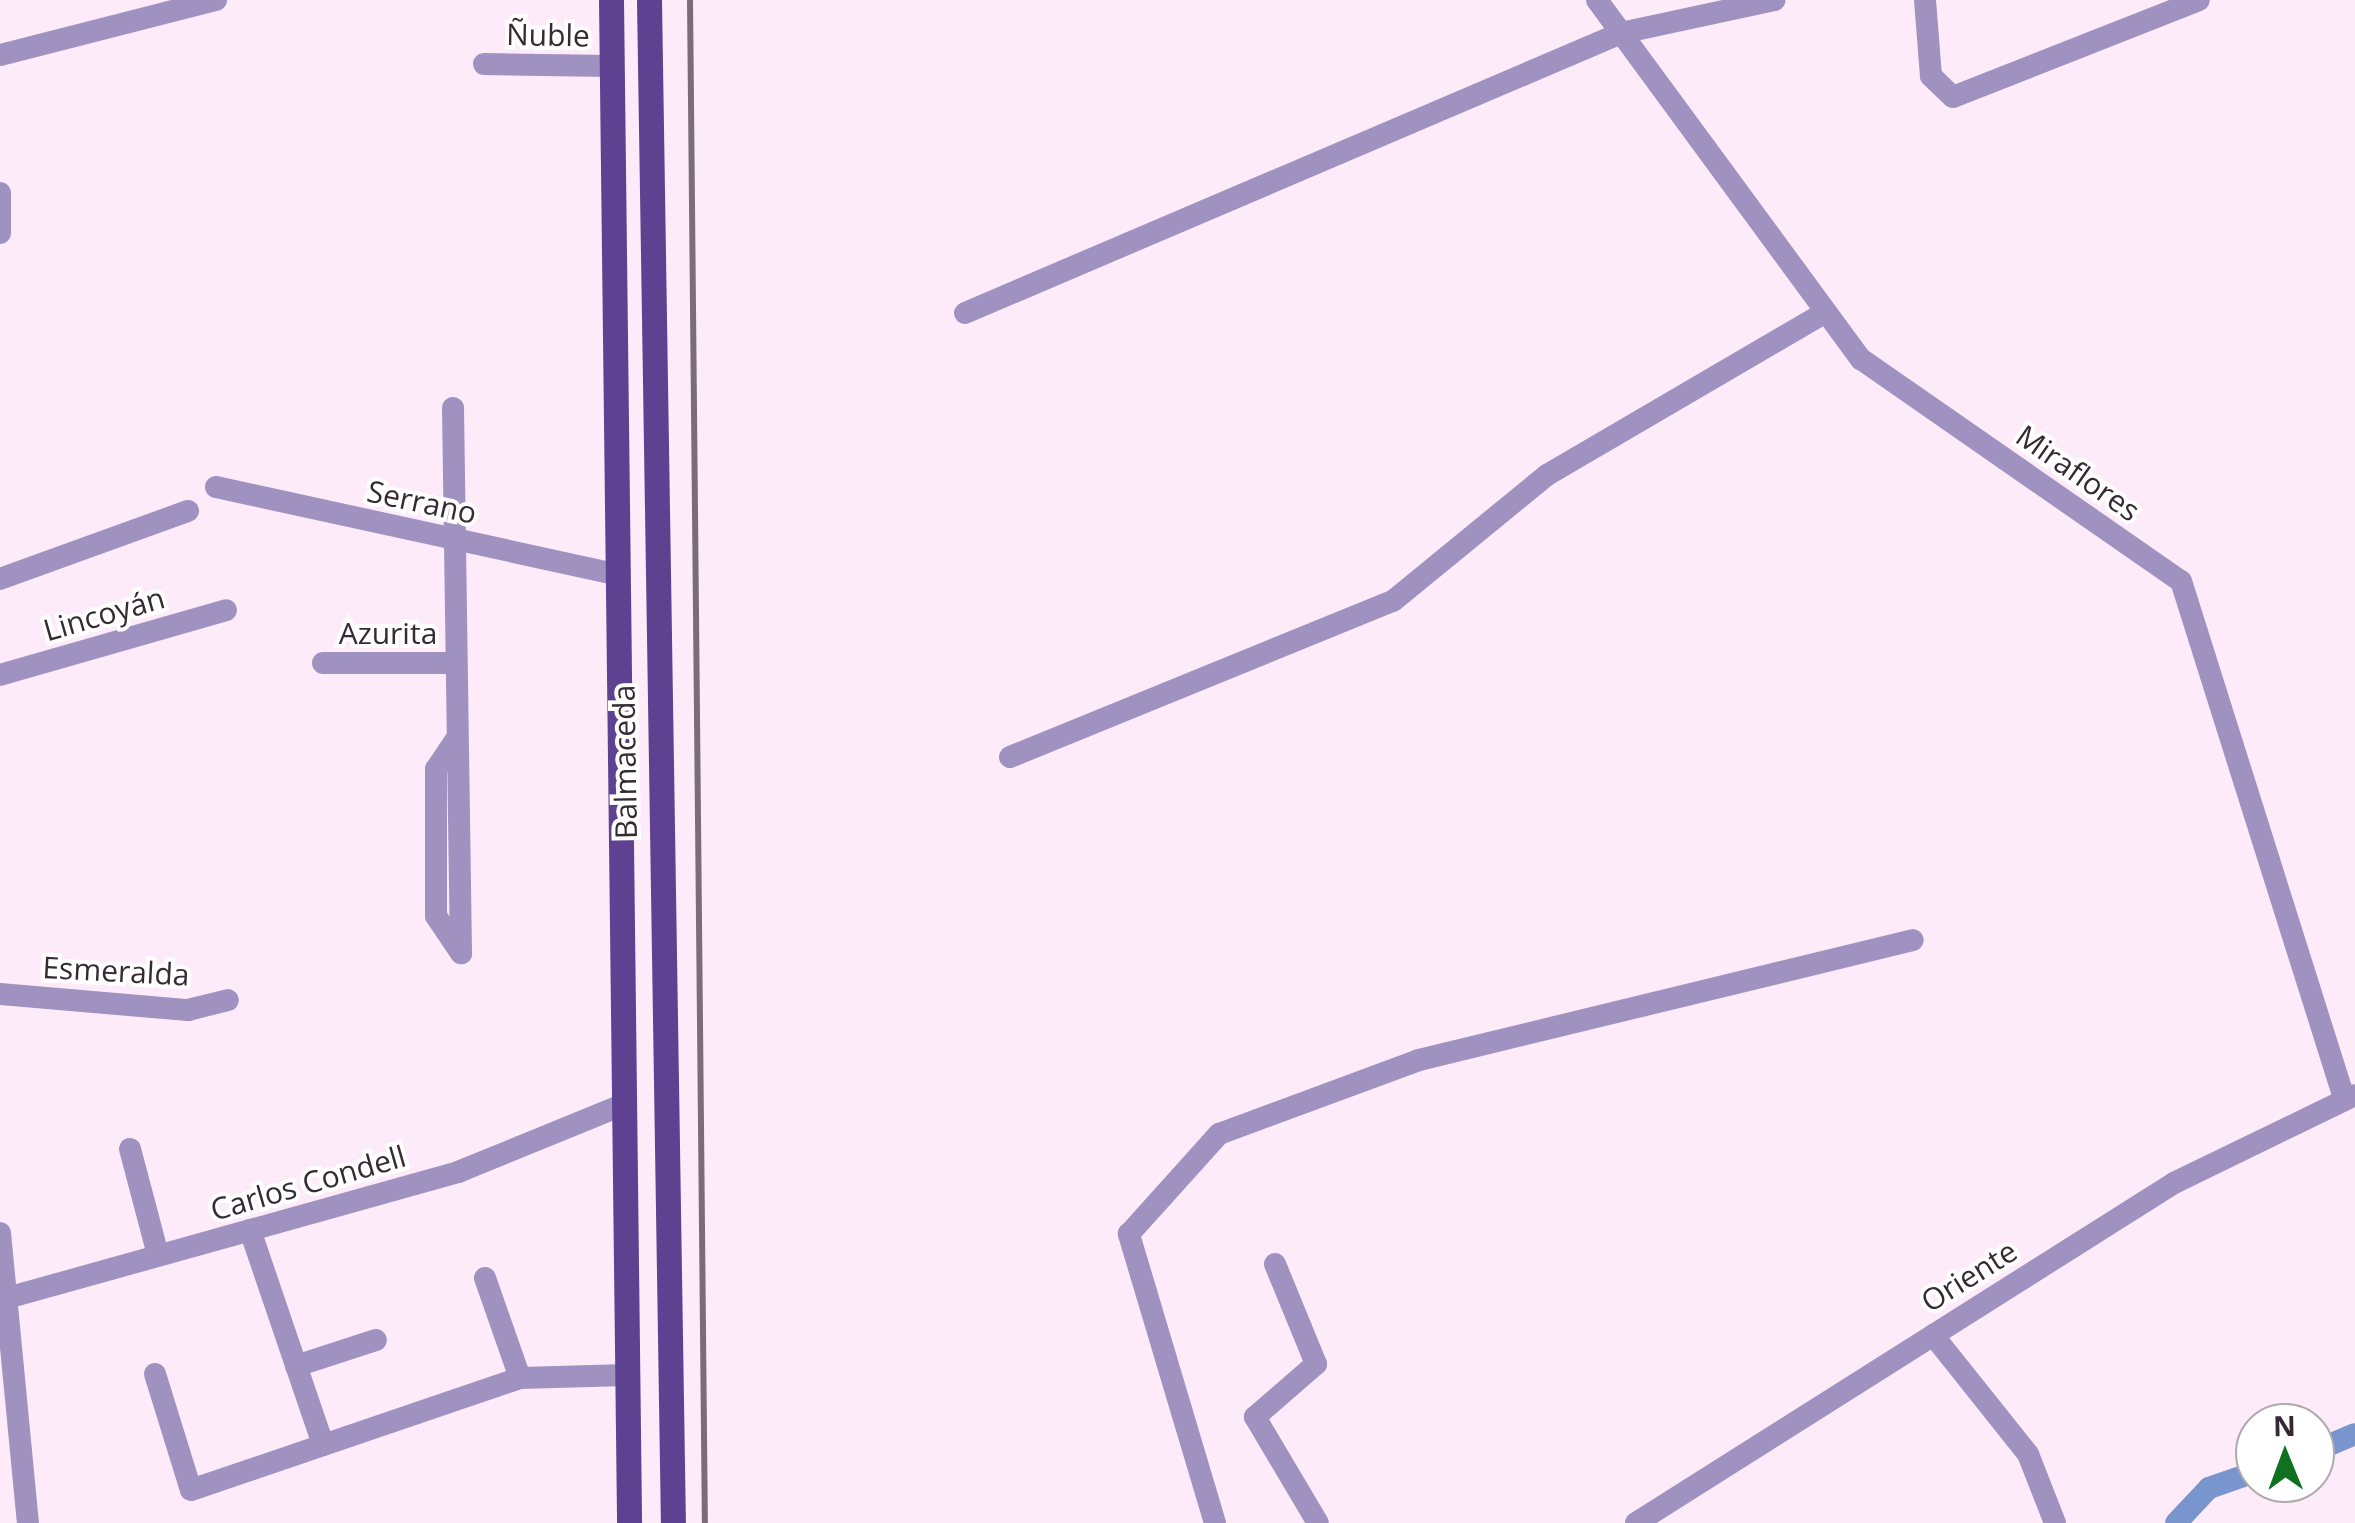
<!DOCTYPE html>
<html>
<head>
<meta charset="utf-8">
<style>
	body { margin:0 }
	#map { position:relative; width:2355px; height:1523px; overflow:hidden; background:#fdebfa; font-family:"Open Sans",sans-serif }
	div>[style] { position:absolute }
	.canal>* { height:22px; margin:-11px; padding:0 11px; transform-origin:11px; border-radius:11px; background:#7995ce }
	.minor>* { height:22px; margin:-11px; padding:0 11px; transform-origin:11px; border-radius:11px; background:#a092c0 }
	.major>* { height:25px; margin:-12.5px; padding:0 12.5px; transform-origin:12.5px; border-radius:12.5px; background:#5e4191 }
	.rail>* { height:6px; margin:-3px; padding:0 3px; transform-origin:3px; border-radius:3px; background:#7a6d78 }
	span { translate:-50% -50%; white-space:nowrap; text-align:center; line-height:1.15; -webkit-text-stroke:8px #fff; paint-order:stroke }
	.street-label { font-size:30px; color:#352a33 }
	.north { position:absolute; left:2235px; top:1403px; width:100px; height:100px; box-sizing:border-box; background:#fff; border:2px solid #aeaaad; border-radius:50%; rotate:359deg; font-size:28px; font-weight:700; line-height:40px; text-align:center; color:#352a33 }
	.north::after { content:''; display:block; margin:auto; width:35px; height:45px; background:#107120; clip-path:polygon(50% 0,100% 100%,50% 72%,0 100%) }
</style>
</head>
<body>
<div id="map">
	<div class="canal">
		<div style="left:2315px;top:1451px;width:43px;rotate:-23deg"></div>
		<div style="left:2176px;top:1523px;width:48px;rotate:-46.7deg"></div>
		<div style="left:2209px;top:1488px;width:49px;rotate:-19.2deg"></div>
	</div>
	<div class="minor">
		<div style="left:1597px;top:0;width:446px;rotate:53.7deg"></div>
		<div style="left:1861px;top:359px;width:389px;rotate:34.8deg"></div>
		<div style="left:2181px;top:581px;width:542px;rotate:72.5deg"></div>
		<div style="left:1925px;top:0;width:76px;rotate:85.5deg"></div>
		<div style="left:1931px;top:76px;width:30px;rotate:44deg"></div>
		<div style="left:1953px;top:97px;width:264px;rotate:-21.5deg"></div>
		<div style="left:0;top:55px;width:223px;rotate:-14.3deg"></div>
		<div style="left:484px;top:64px;width:127px;rotate:0.9deg"></div>
		<div style="left:0;top:193px;width:40px;rotate:90deg"></div>
		<div style="left:965px;top:313px;width:713px;rotate:-23.11deg"></div>
		<div style="left:1621px;top:33px;width:157px;rotate:-12.1deg"></div>
		<div style="left:453px;top:408px;width:545px;rotate:89.16deg"></div>
		<div style="left:216px;top:487px;width:408px;rotate:12.3deg"></div>
		<div style="left:0;top:579px;width:200px;rotate:-19.9deg"></div>
		<div style="left:323px;top:663px;width:131px"></div>
		<div style="left:0;top:675px;width:235px;rotate:-16deg"></div>
		<div style="left:455px;top:741px;width:34px;rotate:124deg"></div>
		<div style="left:436px;top:769px;width:147px;rotate:90deg"></div>
		<div style="left:436px;top:916px;width:45px;rotate:56deg"></div>
		<div style="left:1010px;top:757px;width:414px;rotate:-22.2deg"></div>
		<div style="left:1393px;top:601px;width:199px;rotate:-39.3deg"></div>
		<div style="left:1547px;top:475px;width:323px;rotate:-30.3deg"></div>
		<div style="left:0;top:994px;width:189px;rotate:4.9deg"></div>
		<div style="left:188px;top:1010px;width:41px;rotate:-14deg"></div>
		<div style="left:130px;top:1149px;width:110px;rotate:75.2deg"></div>
		<div style="left:250px;top:1230px;width:227px;rotate:71.2deg"></div>
		<div style="left:0;top:1233px;width:291px;rotate:84.5deg"></div>
		<div style="left:1275px;top:1264px;width:108px;rotate:67.7deg"></div>
		<div style="left:1316px;top:1364px;width:81px;rotate:139deg"></div>
		<div style="left:1255px;top:1417px;width:123px;rotate:59.3deg"></div>
		<div style="left:0;top:1300px;width:476px;rotate:-15.6deg"></div>
		<div style="left:458px;top:1172px;width:180px;rotate:-22.2deg"></div>
		<div style="left:1933px;top:1335px;width:152px;rotate:51.4deg"></div>
		<div style="left:2028px;top:1454px;width:74px;rotate:68.6deg"></div>
		<div style="left:296px;top:1366px;width:84px;rotate:-18deg"></div>
		<div style="left:155px;top:1374px;width:121px;rotate:72.8deg"></div>
		<div style="left:191px;top:1490px;width:348px;rotate:-18.8deg"></div>
		<div style="left:520px;top:1378px;width:106px;rotate:-109.3deg"></div>
		<div style="left:520px;top:1378px;width:107px;rotate:-1.6deg"></div>
		<div style="left:1215px;top:1523px;width:302px;rotate:-106.6deg"></div>
		<div style="left:1129px;top:1234px;width:135px;rotate:-48deg"></div>
		<div style="left:1219px;top:1134px;width:213px;rotate:-20.3deg"></div>
		<div style="left:1419px;top:1060px;width:508px;rotate:-13.65deg"></div>
		<div style="left:1636px;top:1523px;width:636px;rotate:-32.29deg"></div>
		<div style="left:2174px;top:1183px;width:201px;rotate:-25.9deg"></div>
	</div>
	<div class="major">
		<div style="left:611px;top:0;width:1523px;rotate:89.32deg"></div>
		<div style="left:649px;top:0;width:1523px;rotate:89.1deg"></div>
	</div>
	<div class="rail">
		<div style="left:690px;top:0;width:1523px;rotate:89.44deg"></div>
	</div>
	<div class="street-label">
		<span style="left:548px;top:35px;rotate:1deg">Ñuble</span>
		<span style="left:2078px;top:473px;rotate:35deg">Miraflores</span>
		<span style="left:422px;top:502px;rotate:12deg">Serrano</span>
		<span style="left:104px;top:614px;rotate:-16deg">Lincoyán</span>
		<span style="left:388px;top:633px">Azurita</span>
		<span style="left:625px;top:762px;rotate:-91deg">Balmaceda</span>
		<span style="left:116px;top:971px;rotate:3deg">Esmeralda</span>
		<span style="left:308px;top:1183px;rotate:-16deg">Carlos Condell</span>
		<span style="left:1969px;top:1276px;rotate:-32deg">Oriente</span>
	</div>
	<div class="north">N</div>
</div>
</body>
</html>
